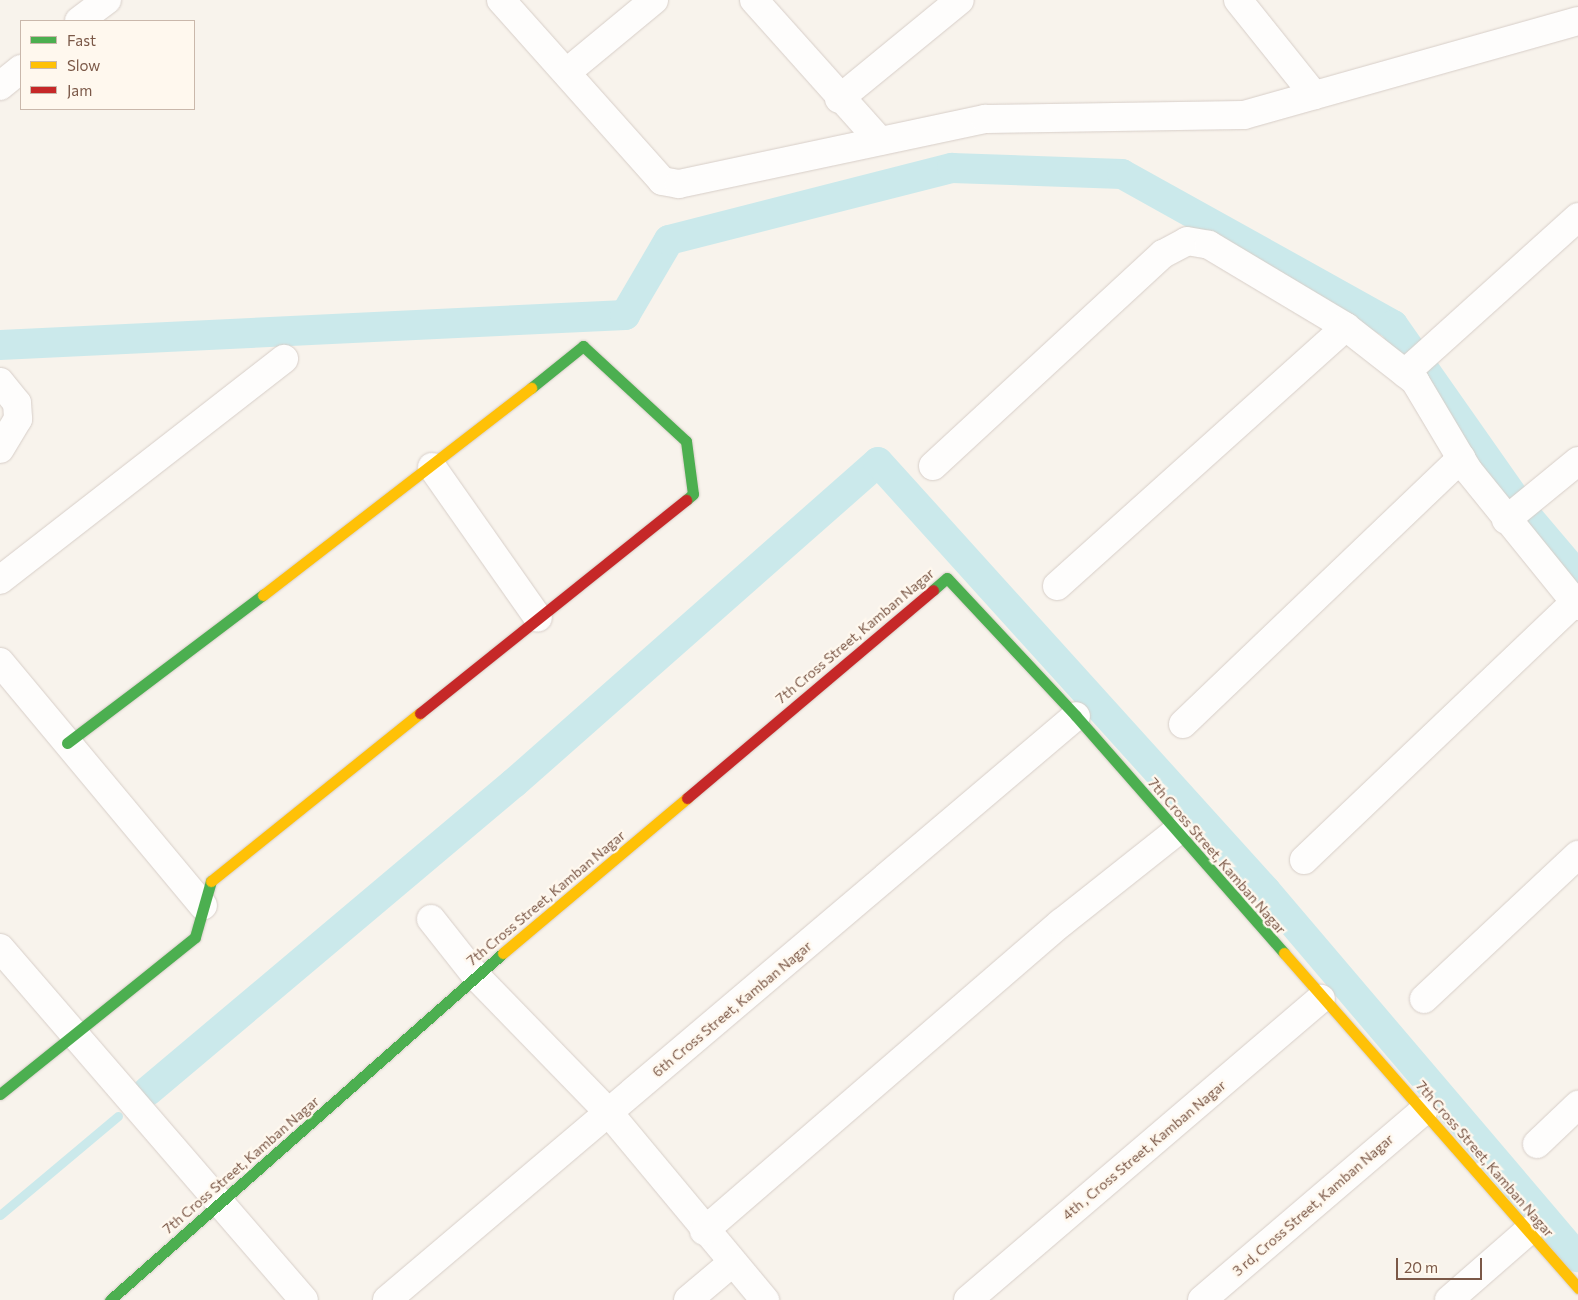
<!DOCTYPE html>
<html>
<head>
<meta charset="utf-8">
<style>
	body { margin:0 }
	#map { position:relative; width:1578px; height:1300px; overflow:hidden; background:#f8f3ec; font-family:Commissioner,sans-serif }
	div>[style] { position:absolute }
	.stream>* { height:9px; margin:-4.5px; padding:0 4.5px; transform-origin:4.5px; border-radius:4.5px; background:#cbe9eb }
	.canal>* { height:30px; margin:-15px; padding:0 15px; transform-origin:15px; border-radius:15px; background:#cbe9eb }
	.roads { filter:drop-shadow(0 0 1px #d7cec8) drop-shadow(0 0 1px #d7cec8) }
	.street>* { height:28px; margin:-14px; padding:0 14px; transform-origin:14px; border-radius:14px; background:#fefdfc }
	.fast>* { height:11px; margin:-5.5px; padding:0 5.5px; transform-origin:5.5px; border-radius:5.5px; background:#4caf50 }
	.slow>* { height:11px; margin:-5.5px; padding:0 5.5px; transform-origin:5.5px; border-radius:5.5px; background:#ffc107 }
	.jam>* { height:11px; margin:-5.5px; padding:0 5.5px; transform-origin:5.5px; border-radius:5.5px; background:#c62828 }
	span { translate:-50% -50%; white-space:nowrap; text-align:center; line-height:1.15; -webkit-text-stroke:4.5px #fff8ee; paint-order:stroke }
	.street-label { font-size:14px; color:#7b5847 }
	.legend { position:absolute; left:20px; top:20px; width:175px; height:90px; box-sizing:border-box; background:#fff8ee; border:1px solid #cab8ab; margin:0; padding:6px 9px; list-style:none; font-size:15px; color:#7b5847 }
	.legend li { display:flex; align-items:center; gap:10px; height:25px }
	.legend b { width:25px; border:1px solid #cab8ab }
	.scale { position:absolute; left:1396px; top:1258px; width:86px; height:22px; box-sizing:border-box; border:2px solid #7b5847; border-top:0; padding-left:6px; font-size:15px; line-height:18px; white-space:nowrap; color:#7b5847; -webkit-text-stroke:4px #fff8ee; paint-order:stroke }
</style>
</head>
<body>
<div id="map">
	<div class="stream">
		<div style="left:0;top:1215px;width:154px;rotate:-40deg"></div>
	</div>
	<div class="canal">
		<div style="left:0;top:345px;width:626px;rotate:-2.75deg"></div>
		<div style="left:625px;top:315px;width:87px;rotate:-59.6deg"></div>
		<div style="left:669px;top:240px;width:292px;rotate:-14.3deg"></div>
		<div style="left:952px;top:168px;width:170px;rotate:2deg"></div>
		<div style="left:1122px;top:174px;width:310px;rotate:29.1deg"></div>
		<div style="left:1393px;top:325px;width:235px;rotate:54.9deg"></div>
		<div style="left:1528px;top:517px;width:77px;rotate:49.7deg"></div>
		<div style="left:148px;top:1091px;width:478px;rotate:-40.1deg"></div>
		<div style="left:514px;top:783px;width:485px;rotate:-41.4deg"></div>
		<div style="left:878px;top:462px;width:578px;rotate:47.87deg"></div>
		<div style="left:1266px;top:891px;width:481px;rotate:49.6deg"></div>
	</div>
	<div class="roads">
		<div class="street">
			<div style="left:501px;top:0;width:242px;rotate:48.3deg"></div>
			<div style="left:662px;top:181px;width:17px;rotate:10deg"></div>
			<div style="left:679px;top:184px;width:313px;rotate:-12deg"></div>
			<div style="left:985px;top:119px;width:259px;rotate:-0.9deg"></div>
			<div style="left:1244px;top:115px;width:347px;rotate:-15.7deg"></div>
			<div style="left:754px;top:0;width:189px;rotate:48.2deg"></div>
			<div style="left:1238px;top:0;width:122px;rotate:51.3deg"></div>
			<div style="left:79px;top:21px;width:35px;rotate:-37deg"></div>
			<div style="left:567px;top:72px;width:113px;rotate:-39.6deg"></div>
			<div style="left:0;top:86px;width:27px;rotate:-39deg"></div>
			<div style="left:839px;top:99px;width:156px;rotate:-39.3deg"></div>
			<div style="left:1405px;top:373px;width:233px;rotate:-42deg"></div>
			<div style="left:0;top:382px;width:27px;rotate:51deg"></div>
			<div style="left:17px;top:403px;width:16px;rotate:86deg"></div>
			<div style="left:18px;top:419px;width:35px;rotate:121deg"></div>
			<div style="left:933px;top:466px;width:313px;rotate:-42.7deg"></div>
			<div style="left:1163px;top:254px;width:27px;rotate:-28deg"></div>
			<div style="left:1187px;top:241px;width:22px;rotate:10deg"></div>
			<div style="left:1209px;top:245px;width:160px;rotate:30.9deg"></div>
			<div style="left:1346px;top:327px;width:88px;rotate:38deg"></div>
			<div style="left:1415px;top:381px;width:104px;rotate:59.2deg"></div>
			<div style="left:1468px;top:470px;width:175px;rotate:51deg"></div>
			<div style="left:432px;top:467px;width:184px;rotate:54.9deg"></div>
			<div style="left:1506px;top:520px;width:93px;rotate:-39.3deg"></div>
			<div style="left:0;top:580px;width:360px;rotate:-37.9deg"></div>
			<div style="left:1057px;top:586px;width:388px;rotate:-41.9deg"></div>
			<div style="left:0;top:662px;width:317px;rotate:50.2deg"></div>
			<div style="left:1183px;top:724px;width:385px;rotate:-43.7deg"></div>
			<div style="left:1304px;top:860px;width:374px;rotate:-43.6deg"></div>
			<div style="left:431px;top:919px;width:73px;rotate:51.7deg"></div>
			<div style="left:476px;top:976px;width:191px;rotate:45.8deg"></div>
			<div style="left:609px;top:1113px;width:244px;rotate:50.2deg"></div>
			<div style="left:0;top:948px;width:465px;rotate:49.2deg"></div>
			<div style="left:1424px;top:999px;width:211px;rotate:-43.1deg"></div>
			<div style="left:1537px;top:1144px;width:57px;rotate:-43.6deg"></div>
			<div style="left:704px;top:1231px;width:472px;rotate:-40.8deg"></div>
			<div style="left:1061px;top:923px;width:147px;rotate:-38.4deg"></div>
			<div style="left:387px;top:1300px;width:903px;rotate:-40.28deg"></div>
			<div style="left:688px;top:1300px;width:57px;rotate:-40.1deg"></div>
			<div style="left:968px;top:1300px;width:464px;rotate:-40.5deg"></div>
			<div style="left:1202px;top:1300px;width:291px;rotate:-40.5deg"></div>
			<div style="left:1449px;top:1300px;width:105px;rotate:-41.1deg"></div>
		</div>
		<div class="fast">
			<div style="left:531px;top:388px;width:67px;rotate:-38.9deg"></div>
			<div style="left:583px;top:346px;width:140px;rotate:42.7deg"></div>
			<div style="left:686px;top:441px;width:53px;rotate:82.5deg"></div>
			<div style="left:693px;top:494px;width:9px;rotate:139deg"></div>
			<div style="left:933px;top:590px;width:18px;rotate:-41deg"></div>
			<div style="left:947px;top:578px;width:189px;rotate:46.9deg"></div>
			<div style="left:1076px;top:716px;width:315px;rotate:48.7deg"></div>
			<div style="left:67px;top:743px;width:246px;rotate:-37.1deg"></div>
			<div style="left:0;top:1094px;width:250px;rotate:-38.8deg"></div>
			<div style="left:195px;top:937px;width:58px;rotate:-74.1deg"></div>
			<div style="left:110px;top:1300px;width:524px;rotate:-41.44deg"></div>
		</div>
		<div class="slow">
			<div style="left:263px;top:595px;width:339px;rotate:-37.7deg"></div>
			<div style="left:211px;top:881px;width:268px;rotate:-38.8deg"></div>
			<div style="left:503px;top:953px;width:241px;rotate:-40.1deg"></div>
			<div style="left:1284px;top:953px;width:446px;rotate:48.7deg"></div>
		</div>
		<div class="jam">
			<div style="left:420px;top:713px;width:341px;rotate:-38.7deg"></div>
			<div style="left:687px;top:798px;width:322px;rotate:-40.2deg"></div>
		</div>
	</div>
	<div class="street-label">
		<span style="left:855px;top:636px;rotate:-40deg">7th Cross Street, Kamban Nagar</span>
		<span style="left:1217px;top:856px;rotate:49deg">7th Cross Street, Kamban Nagar</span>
		<span style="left:546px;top:898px;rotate:-40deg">7th Cross Street, Kamban Nagar</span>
		<span style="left:732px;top:1009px;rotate:-40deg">6th Cross Street, Kamban Nagar</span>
		<span style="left:1144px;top:1150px;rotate:-40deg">4th , Cross Street, Kamban Nagar</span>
		<span style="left:1485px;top:1159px;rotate:49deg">7th Cross Street, Kamban Nagar</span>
		<span style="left:241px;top:1165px;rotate:-41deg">7th Cross Street, Kamban Nagar</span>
		<span style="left:1313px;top:1205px;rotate:-41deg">3 rd, Cross Street, Kamban Nagar</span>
	</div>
	<ul class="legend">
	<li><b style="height:6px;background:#4caf50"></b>Fast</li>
	<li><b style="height:6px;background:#ffc107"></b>Slow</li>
	<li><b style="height:6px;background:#c62828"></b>Jam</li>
	</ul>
	<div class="scale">20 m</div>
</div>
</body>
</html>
